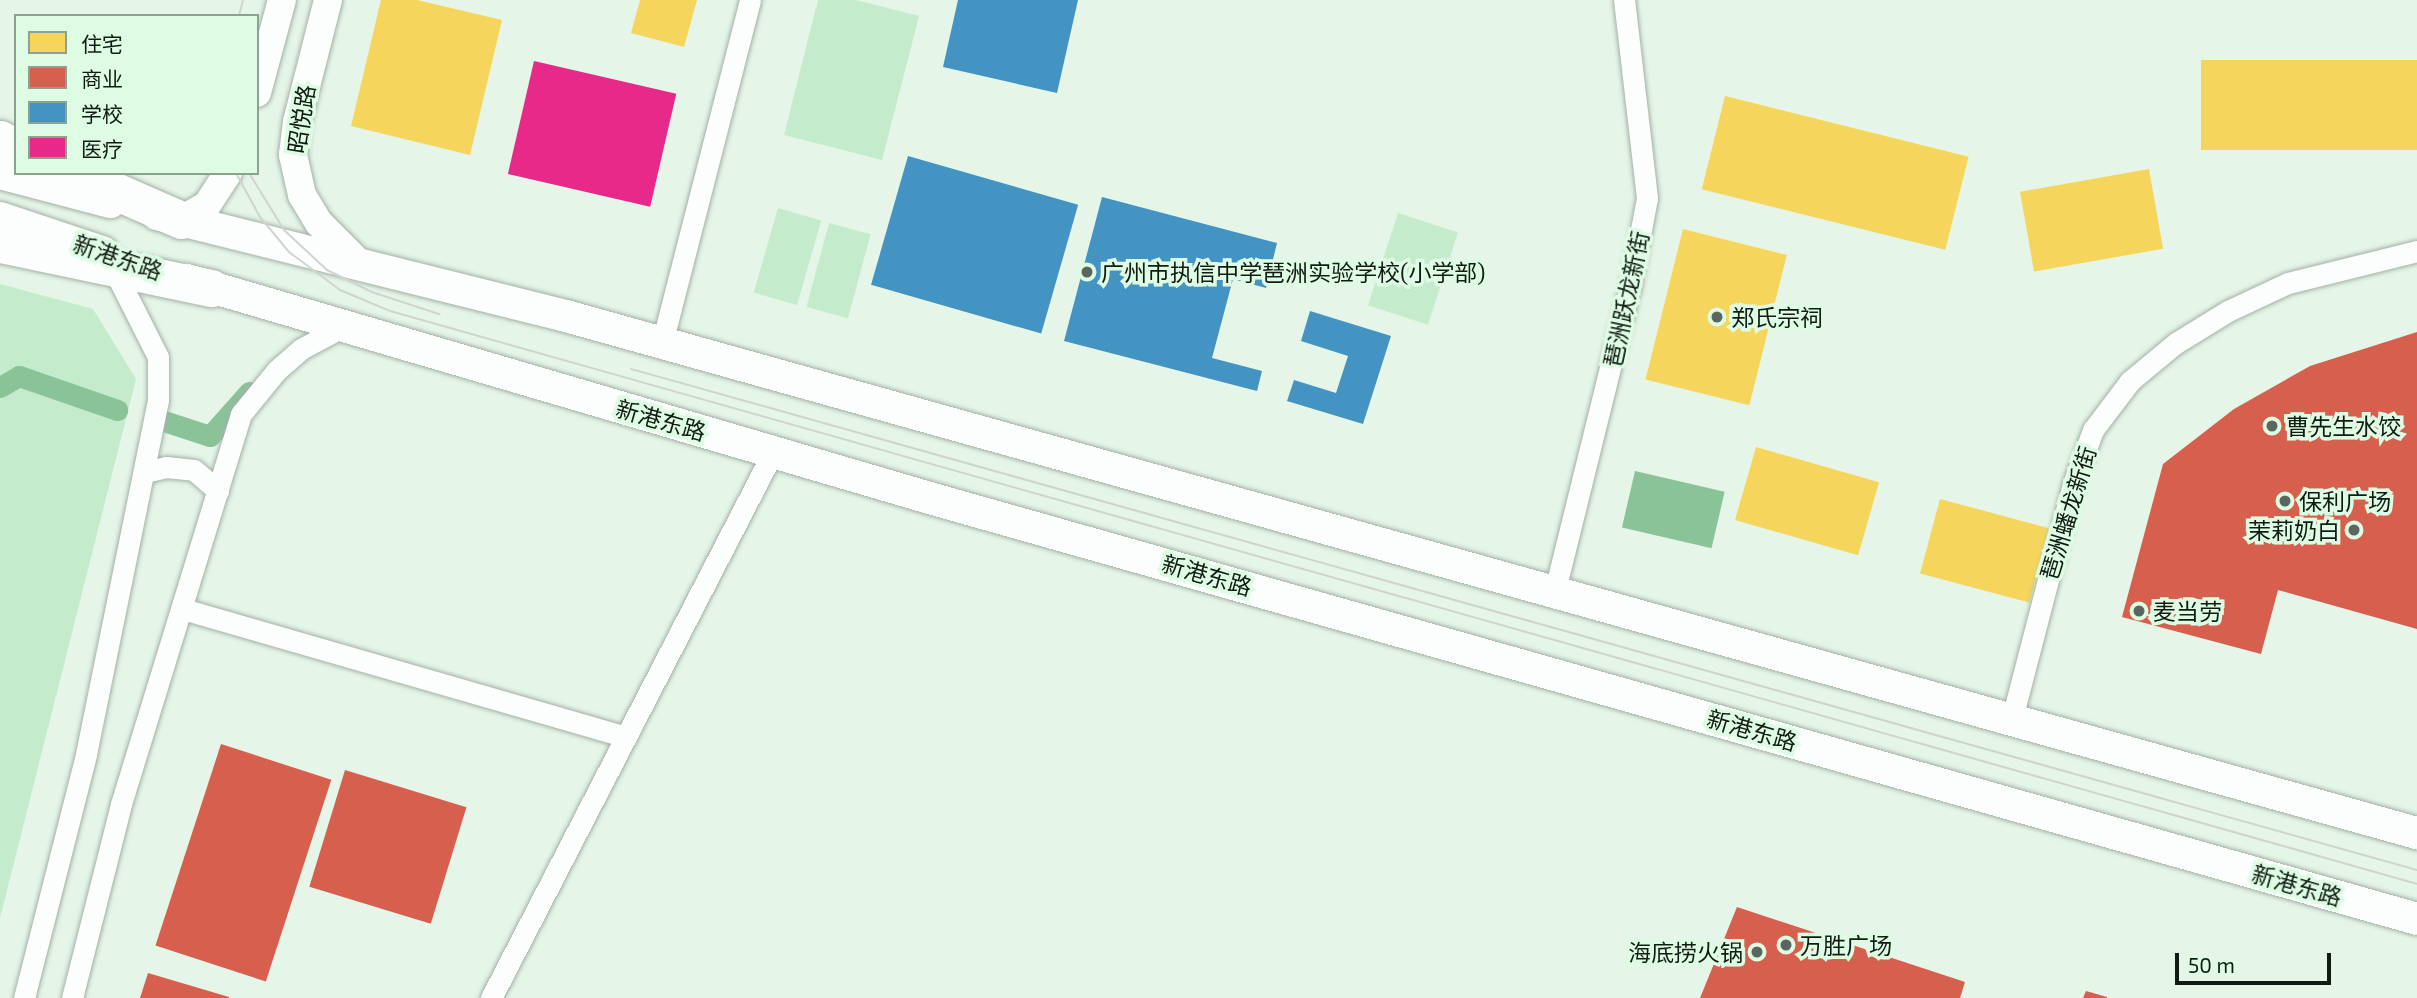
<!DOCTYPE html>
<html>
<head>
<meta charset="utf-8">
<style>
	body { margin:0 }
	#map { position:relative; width:2417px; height:998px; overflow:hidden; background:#e5f5e8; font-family:"Exo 2","Noto Sans SC",sans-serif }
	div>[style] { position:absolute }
	.green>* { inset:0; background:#c3ebcc; transform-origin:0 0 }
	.water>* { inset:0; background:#8bc399; transform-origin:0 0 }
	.homes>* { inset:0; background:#f6d55c; transform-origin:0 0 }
	.shops>* { inset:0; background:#d6604d; transform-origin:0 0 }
	.schools>* { inset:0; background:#4393c3; transform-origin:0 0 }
	.health>* { inset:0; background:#e7298a; transform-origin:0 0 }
	.canal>* { height:21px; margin:-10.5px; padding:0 10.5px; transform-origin:10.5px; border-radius:10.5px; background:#8bc399 }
	.roads { filter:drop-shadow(0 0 2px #a4b0a6) drop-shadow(0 0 2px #a4b0a6) }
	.street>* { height:21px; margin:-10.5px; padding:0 10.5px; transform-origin:10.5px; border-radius:10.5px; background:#fbfefc }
	.secondary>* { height:28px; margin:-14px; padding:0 14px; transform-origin:14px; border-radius:14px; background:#fbfefc }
	.primary>* { height:32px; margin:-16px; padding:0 16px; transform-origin:16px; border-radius:16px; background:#fbfefc }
	.highway>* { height:37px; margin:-18.5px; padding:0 18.5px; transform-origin:18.5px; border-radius:18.5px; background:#fbfefc }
	.tram>* { height:2px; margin:-1px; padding:0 1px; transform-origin:1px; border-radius:1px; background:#d0d4d0 }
	.dots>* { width:19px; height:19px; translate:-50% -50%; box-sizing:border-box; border:4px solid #defce4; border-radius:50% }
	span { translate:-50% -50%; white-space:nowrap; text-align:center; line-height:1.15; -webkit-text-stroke:7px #defce4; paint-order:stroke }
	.street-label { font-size:23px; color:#111b13 }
	.poi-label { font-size:23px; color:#111b13 }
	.left { translate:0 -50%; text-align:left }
	.right { translate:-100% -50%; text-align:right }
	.legend { position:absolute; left:14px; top:14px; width:245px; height:161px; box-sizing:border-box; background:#defce4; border:2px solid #8ca290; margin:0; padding:9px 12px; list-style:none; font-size:21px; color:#111b13 }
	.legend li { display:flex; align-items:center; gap:14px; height:35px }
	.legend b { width:35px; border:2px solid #8ca290 }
	.scale { position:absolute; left:2175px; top:953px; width:156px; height:32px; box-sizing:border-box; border:4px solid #111b13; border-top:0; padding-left:9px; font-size:21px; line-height:24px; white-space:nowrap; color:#111b13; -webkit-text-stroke:5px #defce4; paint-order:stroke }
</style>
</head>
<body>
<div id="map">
	<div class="green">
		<div style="clip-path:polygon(818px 0,856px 0,919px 16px,882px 160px,784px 135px)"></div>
		<div style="left:778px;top:208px;width:45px;height:88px;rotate:16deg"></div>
		<div style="left:1398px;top:213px;width:63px;height:97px;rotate:18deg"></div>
		<div style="left:829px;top:223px;width:43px;height:87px;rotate:15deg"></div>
		<div style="clip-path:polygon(0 284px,93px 309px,136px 379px,0 918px)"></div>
	</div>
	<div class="water">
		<div style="left:1635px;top:471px;width:92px;height:58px;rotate:13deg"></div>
	</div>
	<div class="homes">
		<div style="clip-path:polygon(381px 0,417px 0,502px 20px,470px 155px,351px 126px)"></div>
		<div style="clip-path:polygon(640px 0,697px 0,684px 47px,631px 33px)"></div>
		<div style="left:2417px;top:60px;width:90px;height:216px;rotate:90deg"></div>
		<div style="left:1725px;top:96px;width:251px;height:96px;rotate:14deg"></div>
		<div style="left:2149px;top:169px;width:81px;height:131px;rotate:80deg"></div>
		<div style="left:1683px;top:229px;width:107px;height:155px;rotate:14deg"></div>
		<div style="left:1756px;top:447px;width:128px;height:76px;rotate:16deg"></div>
		<div style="left:1940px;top:499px;width:113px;height:77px;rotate:15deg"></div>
	</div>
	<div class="shops">
		<div style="clip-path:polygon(2417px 332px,2417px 629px,2278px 590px,2261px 654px,2122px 617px,2163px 464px,2234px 409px,2310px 366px)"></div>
		<div style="left:221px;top:744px;width:116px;height:212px;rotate:18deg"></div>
		<div style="left:345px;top:770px;width:127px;height:122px;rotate:17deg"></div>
		<div style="clip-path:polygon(1737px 907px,1965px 982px,1960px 998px,1700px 998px)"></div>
		<div style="clip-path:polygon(148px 973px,229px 997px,229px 998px,140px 998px)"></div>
		<div style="clip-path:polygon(2086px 991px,2107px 997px,2107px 998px,2083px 998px)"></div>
	</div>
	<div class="schools">
		<div style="clip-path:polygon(958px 0,1078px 0,1057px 93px,943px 67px)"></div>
		<div style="left:908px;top:156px;width:177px;height:134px;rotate:16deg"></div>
		<div style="clip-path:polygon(1102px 197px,1277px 243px,1266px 288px,1233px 279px,1212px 358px,1262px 371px,1257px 391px,1064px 341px)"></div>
		<div style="clip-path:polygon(1310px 311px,1391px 336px,1363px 424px,1287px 401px,1294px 380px,1336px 393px,1348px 356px,1301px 341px)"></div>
	</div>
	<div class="health">
		<div style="left:534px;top:61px;width:146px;height:116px;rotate:13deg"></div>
	</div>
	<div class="canal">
		<div style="left:0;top:387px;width:22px;rotate:-30deg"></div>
		<div style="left:19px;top:376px;width:104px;rotate:19.1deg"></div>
		<div style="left:167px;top:422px;width:45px;rotate:18deg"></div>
		<div style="left:210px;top:436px;width:59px;rotate:-48.4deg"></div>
	</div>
	<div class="roads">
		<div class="street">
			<div style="left:662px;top:343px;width:354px;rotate:-75.6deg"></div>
			<div style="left:145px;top:472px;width:22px;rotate:-13deg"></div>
			<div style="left:166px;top:467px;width:28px;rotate:6deg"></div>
			<div style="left:194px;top:470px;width:32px;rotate:41deg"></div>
			<div style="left:1554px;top:594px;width:315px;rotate:-76.1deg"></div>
			<div style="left:1630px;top:288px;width:92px;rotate:-79.3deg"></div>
			<div style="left:1647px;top:198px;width:199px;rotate:-96.6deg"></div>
			<div style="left:183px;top:609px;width:461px;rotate:16.1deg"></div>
			<div style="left:2011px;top:722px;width:246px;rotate:-75.4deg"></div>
			<div style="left:2073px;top:484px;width:58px;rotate:-69.7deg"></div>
			<div style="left:2093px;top:430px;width:61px;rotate:-52.9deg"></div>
			<div style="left:2130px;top:381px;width:60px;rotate:-39.6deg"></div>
			<div style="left:2176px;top:343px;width:61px;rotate:-31.6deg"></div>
			<div style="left:2228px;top:311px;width:66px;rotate:-25deg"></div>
			<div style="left:2288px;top:283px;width:133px;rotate:-13.9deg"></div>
			<div style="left:24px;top:998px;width:252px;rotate:-75.7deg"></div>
			<div style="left:86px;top:754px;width:361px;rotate:-78.5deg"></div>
			<div style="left:158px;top:400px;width:43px;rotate:-90deg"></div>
			<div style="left:158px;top:357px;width:104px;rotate:-116.8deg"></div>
			<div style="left:72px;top:998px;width:200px;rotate:-75.8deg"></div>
			<div style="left:121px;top:804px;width:408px;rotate:-72.9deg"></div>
			<div style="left:241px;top:414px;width:57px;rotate:-50.7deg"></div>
			<div style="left:277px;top:370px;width:32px;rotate:-41deg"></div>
			<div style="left:301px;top:349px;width:44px;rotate:-28.3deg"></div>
			<div style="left:491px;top:998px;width:615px;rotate:-62.68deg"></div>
		</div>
		<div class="secondary">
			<div style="left:328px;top:0;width:126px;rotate:104.3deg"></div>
			<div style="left:297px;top:122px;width:33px;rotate:97deg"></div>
			<div style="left:293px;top:155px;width:41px;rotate:77.3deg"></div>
			<div style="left:302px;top:195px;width:33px;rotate:59deg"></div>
			<div style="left:319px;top:223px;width:52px;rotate:45deg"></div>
			<div style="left:257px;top:93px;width:96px;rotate:-75deg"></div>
			<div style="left:181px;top:220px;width:30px;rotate:-30deg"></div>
			<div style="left:207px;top:205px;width:38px;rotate:-57deg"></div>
		</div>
		<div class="primary">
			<div style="left:0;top:173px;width:114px;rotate:14.8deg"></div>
			<div style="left:157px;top:214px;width:422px;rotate:14deg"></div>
			<div style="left:566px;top:316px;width:1922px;rotate:15.61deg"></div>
			<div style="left:0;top:218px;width:108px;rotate:18.4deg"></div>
			<div style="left:187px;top:280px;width:777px;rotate:16.36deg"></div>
			<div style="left:933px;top:499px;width:1542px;rotate:15.8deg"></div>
		</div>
		<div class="highway">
			<div style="left:0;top:139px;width:18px;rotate:29deg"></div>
			<div style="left:74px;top:173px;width:117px;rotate:23.7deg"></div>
			<div style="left:0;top:244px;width:216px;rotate:11.8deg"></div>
		</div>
	</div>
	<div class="tram">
		<div style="left:239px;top:16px;width:16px;rotate:-76deg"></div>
		<div style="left:236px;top:173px;width:50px;rotate:61.4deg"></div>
		<div style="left:260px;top:217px;width:45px;rotate:50.4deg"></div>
		<div style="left:289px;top:252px;width:64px;rotate:36.7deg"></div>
		<div style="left:340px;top:290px;width:54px;rotate:22.8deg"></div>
		<div style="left:390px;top:311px;width:2106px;rotate:15.78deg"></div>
		<div style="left:249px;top:173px;width:67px;rotate:58.4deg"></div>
		<div style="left:284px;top:230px;width:59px;rotate:42.9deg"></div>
		<div style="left:327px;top:270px;width:50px;rotate:26.1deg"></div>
		<div style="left:372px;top:292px;width:71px;rotate:18.2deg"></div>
		<div style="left:631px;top:369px;width:1855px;rotate:15.67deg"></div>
	</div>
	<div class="dots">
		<div style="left:1087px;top:272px;background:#5b675e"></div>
		<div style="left:1717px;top:317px;background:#5b675e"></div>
		<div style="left:2272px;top:426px;background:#5b675e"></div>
		<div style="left:2285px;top:501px;background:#5b675e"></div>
		<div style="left:2354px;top:530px;background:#5b675e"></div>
		<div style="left:2139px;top:611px;background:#5b675e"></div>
		<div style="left:1786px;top:945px;background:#5b675e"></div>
		<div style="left:1757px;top:952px;background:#5b675e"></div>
	</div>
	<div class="street-label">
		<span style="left:301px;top:119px;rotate:-81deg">昭悦路</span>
		<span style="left:118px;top:257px;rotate:19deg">新港东路</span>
		<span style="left:1626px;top:299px;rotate:-78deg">琶洲跃龙新街</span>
		<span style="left:661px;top:420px;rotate:16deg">新港东路</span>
		<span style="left:2068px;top:513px;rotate:-73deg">琶洲蟠龙新街</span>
		<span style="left:1207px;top:575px;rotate:16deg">新港东路</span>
		<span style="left:1752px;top:730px;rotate:16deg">新港东路</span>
		<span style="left:2297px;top:885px;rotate:16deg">新港东路</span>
	</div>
	<div class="poi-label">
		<span class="left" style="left:1101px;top:272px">广州市执信中学琶洲实验学校(小学部)</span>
		<span class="left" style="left:1731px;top:317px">郑氏宗祠</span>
		<span class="left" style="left:2286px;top:426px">曹先生水饺</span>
		<span class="left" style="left:2299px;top:501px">保利广场</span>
		<span class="right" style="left:2340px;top:530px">茉莉奶白</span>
		<span class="left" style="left:2153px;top:611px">麦当劳</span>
		<span class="left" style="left:1800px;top:945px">万胜广场</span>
		<span class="right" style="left:1743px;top:952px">海底捞火锅</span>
	</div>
	<ul class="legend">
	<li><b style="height:19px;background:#f6d55c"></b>住宅</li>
	<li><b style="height:19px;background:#d6604d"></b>商业</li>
	<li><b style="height:19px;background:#4393c3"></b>学校</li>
	<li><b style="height:19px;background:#e7298a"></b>医疗</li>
	</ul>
	<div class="scale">50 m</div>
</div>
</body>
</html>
